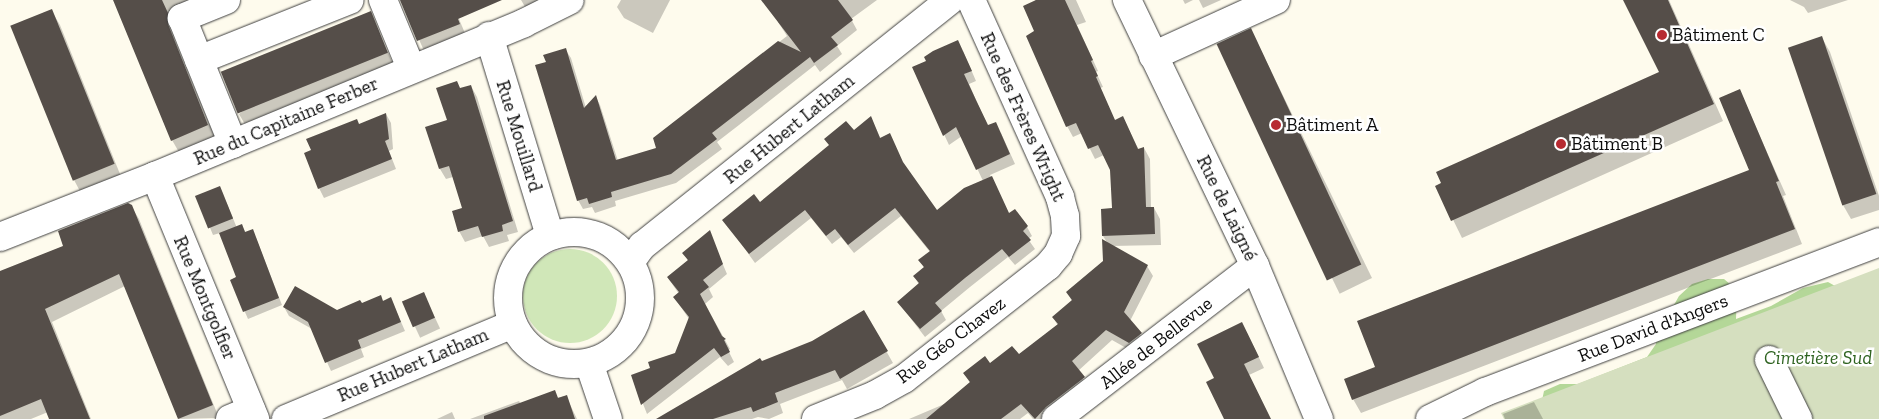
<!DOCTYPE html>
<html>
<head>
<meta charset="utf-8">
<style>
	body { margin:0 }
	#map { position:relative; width:1879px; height:419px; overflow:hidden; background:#fefbed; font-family:"Zilla Slab",serif }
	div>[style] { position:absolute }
	.green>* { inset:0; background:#d0e7b8 }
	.round { border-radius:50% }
	.forest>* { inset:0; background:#b4d798 }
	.cemetery>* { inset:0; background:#d5dfbf }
	.shadow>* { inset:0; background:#0003; transform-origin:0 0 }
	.building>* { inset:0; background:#554e49; transform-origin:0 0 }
	.roads { filter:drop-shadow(0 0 1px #3f3f3f) drop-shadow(0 0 1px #3f3f3f) }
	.minor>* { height:28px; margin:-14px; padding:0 14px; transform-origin:14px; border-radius:14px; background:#fff }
	.minor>.ring { margin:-14px; padding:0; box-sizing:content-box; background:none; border:28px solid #fff; border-radius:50% }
	.dots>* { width:14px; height:14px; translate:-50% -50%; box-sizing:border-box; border:2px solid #fff; border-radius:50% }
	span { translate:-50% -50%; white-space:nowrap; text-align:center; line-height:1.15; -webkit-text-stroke:5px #fff; paint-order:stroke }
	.poi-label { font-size:19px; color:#0c0c0c }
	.left { translate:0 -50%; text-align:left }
	.street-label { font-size:19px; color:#0c0c0c }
	.park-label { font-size:19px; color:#2d621f; font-style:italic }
</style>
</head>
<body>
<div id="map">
	<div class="green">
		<div class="round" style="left:523px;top:249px;width:94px;height:94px"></div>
	</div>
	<div class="forest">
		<div style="clip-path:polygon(1708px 279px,1724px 279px,1737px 290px,1736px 319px,1771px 306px,1803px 288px,1828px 282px,1844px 291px,1547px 419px,1541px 405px,1544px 391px,1560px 384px,1578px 384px,1647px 357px,1656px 344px,1656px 337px,1679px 296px,1692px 284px)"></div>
	</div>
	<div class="cemetery">
		<div style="clip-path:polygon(1879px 268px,1879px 419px,1504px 419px,1501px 413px)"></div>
	</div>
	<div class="shadow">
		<div style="clip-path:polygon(114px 0,228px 0,174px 26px,175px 40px,216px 140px,180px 154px,172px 140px)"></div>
		<div style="clip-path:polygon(401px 0,451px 0,467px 38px,426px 55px)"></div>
		<div style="clip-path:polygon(521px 0,557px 0,530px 15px)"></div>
		<div style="clip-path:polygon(621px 0,670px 0,653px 33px,624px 18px,617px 7px)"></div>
		<div style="clip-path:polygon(806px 0,877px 0,851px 19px,857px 30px,837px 46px,842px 54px,820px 72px,815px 65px,739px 125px,717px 142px,722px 149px,676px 183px,615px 201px,616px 206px,595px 213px,592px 207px,583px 209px,578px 200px,547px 63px,565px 49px,571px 58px,586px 108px,596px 97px,600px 105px,618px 161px,657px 149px,654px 138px,787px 36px,778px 22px)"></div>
		<div style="clip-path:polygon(1035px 0,1076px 0,1086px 22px,1077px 25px,1098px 71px,1096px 72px,1103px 87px,1100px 88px,1115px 121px,1123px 118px,1139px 150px,1144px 148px,1150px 159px,1151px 208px,1154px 208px,1160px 219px,1161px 245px,1112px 246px,1147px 266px,1153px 276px,1130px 321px,1147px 344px,1135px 353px,1112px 340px,1078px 371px,1089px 388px,1051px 419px,1033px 419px,1028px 413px,1020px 419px,909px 419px,949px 402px,970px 383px,964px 373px,1018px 356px,1058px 326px,1053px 317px,1072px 301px,1067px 292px,1104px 261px,1108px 244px,1103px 236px,1113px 209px,1111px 169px,1104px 155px,1095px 159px,1082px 133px,1073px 137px,1067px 126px,1036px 32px)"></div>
		<div style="clip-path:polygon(1183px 0,1193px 0,1185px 4px)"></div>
		<div style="clip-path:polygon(1199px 0,1221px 0,1203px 8px)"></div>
		<div style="clip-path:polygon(1625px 0,1669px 0,1723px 121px,1462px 238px,1437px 187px,1660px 73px)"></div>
		<div style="clip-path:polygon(1790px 0,1848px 0,1808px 13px,1804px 7px)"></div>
		<div style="clip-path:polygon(51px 10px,60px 25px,122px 179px,82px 195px,74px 180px)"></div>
		<div style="clip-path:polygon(370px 13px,395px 68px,247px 128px,239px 114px)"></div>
		<div style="left:1251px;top:30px;width:276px;height:36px;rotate:64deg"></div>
		<div style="clip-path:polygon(1822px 38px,1830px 52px,1879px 196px,1879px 210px,1851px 219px,1843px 205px,1790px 48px)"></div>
		<div style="clip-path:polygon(963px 51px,976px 81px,969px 84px,988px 127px,1001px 133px,1015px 164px,990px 175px,1009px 214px,1027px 227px,1032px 236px,1028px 239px,1035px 249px,1015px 265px,1008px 257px,970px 287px,941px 311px,946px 320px,925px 337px,898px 302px,919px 285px,915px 277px,924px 268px,920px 260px,930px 252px,901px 216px,854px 253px,841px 237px,832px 244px,811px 218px,755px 263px,724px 220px,760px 204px,830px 146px,825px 139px,854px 132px,871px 118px,881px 139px,905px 168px,936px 212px,983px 181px,962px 136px,949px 145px,913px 68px)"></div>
		<div style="clip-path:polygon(471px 86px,477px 97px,518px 232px,507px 235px,509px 241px,489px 247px,483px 236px,465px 242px,459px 231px,463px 209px,453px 177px,446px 179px,440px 169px,448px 121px,460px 89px)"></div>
		<div style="clip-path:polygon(1740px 91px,1786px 195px,1783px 196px,1802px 244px,1361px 413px,1353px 399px,1376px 368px,1751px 170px)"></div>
		<div style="clip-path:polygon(386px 114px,391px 123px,393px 149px,389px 151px,396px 169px,324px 198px,319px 188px,359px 125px)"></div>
		<div style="clip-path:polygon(220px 187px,237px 228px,242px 226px,246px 233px,256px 238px,282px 305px,248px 319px,231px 280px,238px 278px,220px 233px,213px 235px,197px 196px)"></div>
		<div style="clip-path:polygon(131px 206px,139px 219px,219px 418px,179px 419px,125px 286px,52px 322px,91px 419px,50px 419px,48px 412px,31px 419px,0 419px,0 272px,64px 246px)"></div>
		<div style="clip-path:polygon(709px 232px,727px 274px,709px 289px,713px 297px,705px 304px,730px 349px,728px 350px,734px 362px,728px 366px,720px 357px,647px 414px,632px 376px,651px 369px,676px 354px,689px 319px,674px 297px,679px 294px,668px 278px,688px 261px,684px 253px)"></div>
		<div style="left:424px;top:294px;width:38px;height:22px;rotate:65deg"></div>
		<div style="clip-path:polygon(391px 299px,405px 331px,361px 349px,364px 357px,331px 371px,312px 329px,289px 316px,284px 307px,336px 312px)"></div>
		<div style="clip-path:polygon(864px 312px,893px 363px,847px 389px,842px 380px,780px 404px,783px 413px,769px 419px,758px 417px,752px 419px,658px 419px,761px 363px,813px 342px)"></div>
		<div style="clip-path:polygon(1247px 333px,1264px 368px,1249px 375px,1270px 419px,1225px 419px,1216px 378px)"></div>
		<div style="clip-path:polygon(566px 396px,577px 419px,470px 419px,519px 401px,521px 404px)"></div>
		<div style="clip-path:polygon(1534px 402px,1543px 419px,1505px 419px,1503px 414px)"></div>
		<div style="clip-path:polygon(452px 412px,455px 419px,437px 419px)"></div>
	</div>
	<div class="building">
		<div style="clip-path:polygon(113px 0,162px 0,168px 13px,168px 24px,208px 125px,171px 141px)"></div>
		<div style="clip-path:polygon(400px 0,502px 0,458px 19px,460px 24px,417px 41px)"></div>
		<div style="clip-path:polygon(761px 0,838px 0,853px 20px,831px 37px,838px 45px,814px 63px,810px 57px,734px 116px,712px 133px,717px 139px,671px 174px,611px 192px,612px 197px,589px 204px,587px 198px,577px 201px,535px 65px,546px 62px,543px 55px,566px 48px,584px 108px,596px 95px,616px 160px,656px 148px,653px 138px,778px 41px,801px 52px)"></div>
		<div style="clip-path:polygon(1036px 0,1065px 0,1093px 60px,1091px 61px,1098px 76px,1096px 77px,1115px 120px,1123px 116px,1138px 149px,1144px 147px,1146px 207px,1154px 207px,1155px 234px,1102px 236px,1101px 209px,1112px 208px,1110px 170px,1098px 145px,1088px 149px,1076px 123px,1066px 127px,1026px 36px,1034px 31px,1023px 6px)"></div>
		<div style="clip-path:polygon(1623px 0,1668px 0,1714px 104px,1451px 221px,1435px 186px,1441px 183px,1436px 172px,1659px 72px)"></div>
		<div style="left:52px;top:9px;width:167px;height:45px;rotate:68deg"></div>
		<div style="left:371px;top:11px;width:45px;height:162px;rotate:68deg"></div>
		<div style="left:1251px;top:28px;width:261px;height:38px;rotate:65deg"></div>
		<div style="left:1822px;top:36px;width:167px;height:36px;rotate:71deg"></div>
		<div style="clip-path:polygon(958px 40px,972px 71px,964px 74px,976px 100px,988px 125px,996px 122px,1010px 154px,976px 170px,956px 127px,943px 136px,912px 67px,926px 61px,924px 57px,933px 51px)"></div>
		<div style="clip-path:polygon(457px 81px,460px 88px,471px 85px,513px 221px,502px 225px,503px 231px,482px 237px,478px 226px,458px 232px,452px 211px,462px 208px,449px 166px,439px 169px,425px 127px,447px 120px,436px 88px)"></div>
		<div style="clip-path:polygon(1740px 89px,1779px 181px,1776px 182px,1795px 229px,1352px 400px,1344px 379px,1375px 367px,1357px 321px,1749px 170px,1719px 98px)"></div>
		<div style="clip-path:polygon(386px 113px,389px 139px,385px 141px,392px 159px,318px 189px,304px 153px,311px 150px,306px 139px,357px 119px,359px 124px)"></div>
		<div style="clip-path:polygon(871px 116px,880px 138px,890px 133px,903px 162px,937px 210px,964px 188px,992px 176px,1009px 213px,1015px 209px,1028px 226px,1023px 231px,1031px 240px,1009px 257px,1002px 249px,965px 278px,935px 303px,942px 311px,920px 329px,897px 302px,919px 283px,913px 276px,924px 267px,918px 260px,930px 251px,895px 208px,848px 245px,835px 229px,826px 236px,805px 210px,749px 254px,722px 220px,754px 194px,760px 202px,829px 145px,824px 139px,846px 121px,854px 130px)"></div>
		<div style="left:220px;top:186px;width:35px;height:27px;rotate:68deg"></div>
		<div style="clip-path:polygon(128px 203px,132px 205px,213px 405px,178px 419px,119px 274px,45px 309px,90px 419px,49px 419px,41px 399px,0 416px,0 271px,63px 246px,58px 231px)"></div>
		<div style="clip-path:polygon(242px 224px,245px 232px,253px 229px,279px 298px,243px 312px,230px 280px,236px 277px,219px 233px)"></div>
		<div style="clip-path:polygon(710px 230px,723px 264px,703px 280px,709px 287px,700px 294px,722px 336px,726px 339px,724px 340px,730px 352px,721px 357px,714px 348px,641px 405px,631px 375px,650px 368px,648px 362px,675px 353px,689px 317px,673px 297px,679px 292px,667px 277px,688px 260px,682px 253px)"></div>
		<div style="clip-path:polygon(1102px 239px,1148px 265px,1124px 312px,1142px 333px,1129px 343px,1106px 330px,1072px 361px,1085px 377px,1046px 407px,1035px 419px,1021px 404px,1001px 419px,926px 419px,970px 382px,963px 373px,985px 356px,990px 363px,1012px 346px,1019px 354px,1058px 324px,1052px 317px,1072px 300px,1066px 292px,1103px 261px)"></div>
		<div style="clip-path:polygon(295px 286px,337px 310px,360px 300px,362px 303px,381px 295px,383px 301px,391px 297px,401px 322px,358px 340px,361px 348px,325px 363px,308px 322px,283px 307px)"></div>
		<div style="left:424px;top:292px;width:28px;height:24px;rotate:67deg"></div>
		<div style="clip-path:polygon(864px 310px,888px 351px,840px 379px,835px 370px,775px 393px,778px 402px,753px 412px,751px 407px,713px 419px,656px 419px,760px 358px,762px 361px,812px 341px)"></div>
		<div style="clip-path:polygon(1242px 322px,1259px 357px,1244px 364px,1271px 419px,1224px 419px,1206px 382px,1214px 378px,1197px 344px)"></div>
		<div style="clip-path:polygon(555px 390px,558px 398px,567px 395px,575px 419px,484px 419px,484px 416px)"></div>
	</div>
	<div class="roads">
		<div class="minor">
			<div style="left:226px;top:0;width:48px;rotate:157.8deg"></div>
			<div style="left:182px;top:18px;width:136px;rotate:68deg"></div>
			<div style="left:383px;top:0;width:74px;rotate:67.6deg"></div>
			<div style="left:1127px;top:0;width:295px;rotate:64.3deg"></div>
			<div style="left:1255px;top:266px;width:166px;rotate:67.3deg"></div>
			<div style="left:489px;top:36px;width:209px;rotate:73deg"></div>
			<div style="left:1153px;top:56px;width:135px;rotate:-24.5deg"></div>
			<div style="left:199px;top:60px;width:162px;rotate:-21.7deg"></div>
			<div style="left:155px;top:176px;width:263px;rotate:67.6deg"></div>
			<div class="ring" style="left:508px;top:232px;width:104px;height:104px"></div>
			<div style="left:0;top:237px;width:167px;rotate:-21.5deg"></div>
			<div style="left:155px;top:176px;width:399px;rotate:-22.5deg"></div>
			<div style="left:524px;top:23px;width:51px;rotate:-26.6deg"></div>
			<div style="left:631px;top:261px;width:19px;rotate:-54deg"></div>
			<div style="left:642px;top:246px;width:394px;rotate:-38.6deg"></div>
			<div style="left:1769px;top:360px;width:66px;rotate:63.8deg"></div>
			<div style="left:589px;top:363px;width:59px;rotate:71.3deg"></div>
			<div style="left:230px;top:419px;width:23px;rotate:-23deg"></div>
			<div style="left:286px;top:419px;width:246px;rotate:-22.7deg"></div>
			<div style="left:816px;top:419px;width:64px;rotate:-22.1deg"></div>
			<div style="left:875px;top:395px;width:33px;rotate:-29deg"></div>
			<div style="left:904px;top:379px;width:183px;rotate:-38.1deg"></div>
			<div style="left:1048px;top:266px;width:16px;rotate:-50deg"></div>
			<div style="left:1058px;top:254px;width:20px;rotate:-66deg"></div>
			<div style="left:1066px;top:236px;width:20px;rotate:-93deg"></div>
			<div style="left:1065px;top:216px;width:20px;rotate:-105deg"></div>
			<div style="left:1060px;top:197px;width:216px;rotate:-114.3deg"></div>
			<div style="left:1056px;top:419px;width:251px;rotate:-37.6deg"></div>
			<div style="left:1430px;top:419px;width:61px;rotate:-26.1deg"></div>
			<div style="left:1485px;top:392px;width:422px;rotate:-20.8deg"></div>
		</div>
	</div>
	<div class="dots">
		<div style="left:1662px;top:35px;background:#b72a31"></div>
		<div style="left:1276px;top:125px;background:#b72a31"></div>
		<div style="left:1561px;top:144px;background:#b72a31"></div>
	</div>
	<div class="poi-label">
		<span class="left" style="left:1672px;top:35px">Bâtiment C</span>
		<span class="left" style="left:1286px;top:125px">Bâtiment A</span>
		<span class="left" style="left:1571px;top:144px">Bâtiment B</span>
	</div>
	<div class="street-label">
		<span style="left:1023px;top:117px;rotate:66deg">Rue des Frères Wright</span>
		<span style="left:286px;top:121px;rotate:-23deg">Rue du Capitaine Ferber</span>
		<span style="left:789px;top:129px;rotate:-39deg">Rue Hubert Latham</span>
		<span style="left:519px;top:136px;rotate:73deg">Rue Mouillard</span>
		<span style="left:1227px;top:208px;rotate:64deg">Rue de Laigné</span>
		<span style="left:205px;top:298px;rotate:67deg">Rue Montgolfier</span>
		<span style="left:1653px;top:328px;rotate:-21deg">Rue David d'Angers</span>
		<span style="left:951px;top:340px;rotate:-37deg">Rue Géo Chavez</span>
		<span style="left:1156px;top:343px;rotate:-38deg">Allée de Bellevue</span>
		<span style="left:413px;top:365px;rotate:-23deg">Rue Hubert Latham</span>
	</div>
	<div class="park-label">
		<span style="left:1818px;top:358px">Cimetière Sud</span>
	</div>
</div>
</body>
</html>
